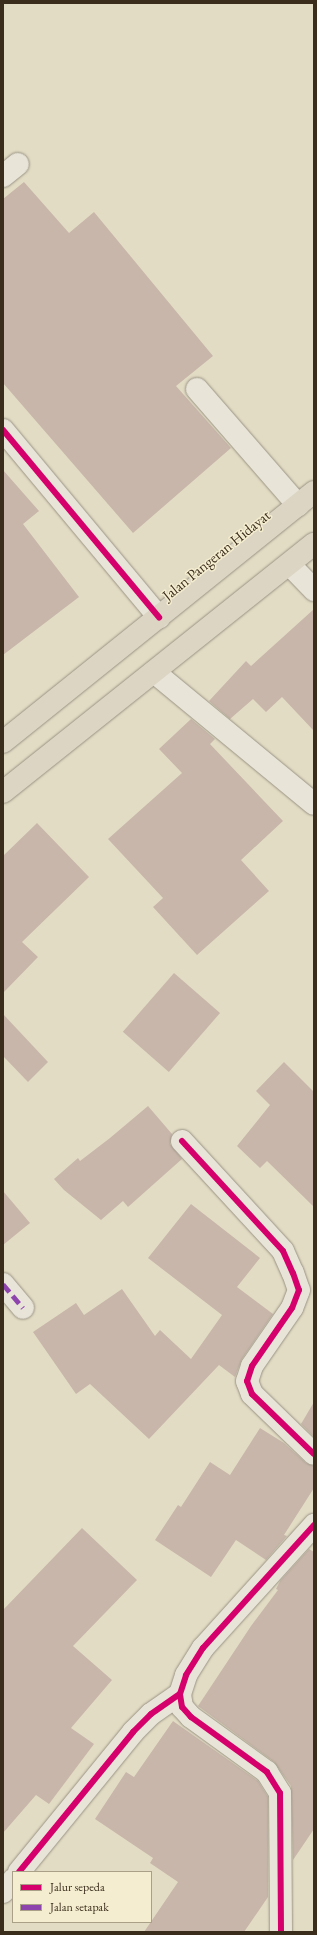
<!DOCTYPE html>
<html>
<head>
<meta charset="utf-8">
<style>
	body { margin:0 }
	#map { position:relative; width:317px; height:1935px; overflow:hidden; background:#e3dcc4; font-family:"EB Garamond",serif }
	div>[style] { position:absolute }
	.building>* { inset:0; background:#c8b6aa; transform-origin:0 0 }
	.roads { filter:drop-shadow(0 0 1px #999384) drop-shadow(0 0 1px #999384) }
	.street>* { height:22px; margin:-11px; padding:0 11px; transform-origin:11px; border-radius:11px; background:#e8e4d8 }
	.highway>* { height:22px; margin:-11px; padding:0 11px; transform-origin:11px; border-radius:11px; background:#dcd5c3 }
	.quiet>* { height:5px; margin-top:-2.5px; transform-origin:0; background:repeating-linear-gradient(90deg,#8e44ad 0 10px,transparent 0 15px) }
	.cycleway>* { height:6px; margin:-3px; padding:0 3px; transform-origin:3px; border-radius:3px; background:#d6006c }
	span { translate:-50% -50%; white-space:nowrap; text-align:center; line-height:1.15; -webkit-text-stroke:3px #f5edd0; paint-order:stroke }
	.street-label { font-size:15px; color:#3a2d1c }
	.frame { position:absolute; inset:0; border:4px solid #3a2d1c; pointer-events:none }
	.legend { position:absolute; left:12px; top:1871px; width:140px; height:52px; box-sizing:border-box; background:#f5edd0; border:1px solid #aaa088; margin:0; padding:5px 7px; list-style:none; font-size:12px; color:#3a2d1c }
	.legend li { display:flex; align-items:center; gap:8px; height:20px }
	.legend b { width:20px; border:1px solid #aaa088 }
</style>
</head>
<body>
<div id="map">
	<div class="building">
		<div style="clip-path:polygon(24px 182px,69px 233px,94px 212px,213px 356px,176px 386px,231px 448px,133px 533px,3px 383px,3px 199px)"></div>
		<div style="clip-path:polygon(3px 470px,39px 511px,23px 524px,79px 597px,3px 655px)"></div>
		<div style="clip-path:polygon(314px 609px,314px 731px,282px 697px,266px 712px,253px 699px,230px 719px,209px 701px,246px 661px,251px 666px)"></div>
		<div style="clip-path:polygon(191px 719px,215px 739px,210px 744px,283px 821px,241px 860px,269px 891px,197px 955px,153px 907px,163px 898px,108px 839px,182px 773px,159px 749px)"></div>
		<div style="clip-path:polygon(37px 823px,89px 877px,22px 942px,38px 957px,3px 993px,3px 856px)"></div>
		<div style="left:174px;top:973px;width:61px;height:78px;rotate:41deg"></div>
		<div style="clip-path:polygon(3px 1014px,48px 1062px,28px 1082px,3px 1056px)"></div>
		<div style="clip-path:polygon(284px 1062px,314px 1092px,314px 1207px,267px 1161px,260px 1168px,237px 1146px,270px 1105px,256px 1091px)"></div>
		<div style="clip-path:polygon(148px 1106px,172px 1134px,170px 1144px,182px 1159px,128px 1207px,123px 1201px,101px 1220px,64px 1190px,54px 1179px,78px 1158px,80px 1161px,110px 1138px)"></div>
		<div style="clip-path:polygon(3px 1191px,30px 1223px,3px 1245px)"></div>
		<div style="clip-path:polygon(191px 1204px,260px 1258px,237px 1287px,273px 1314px,242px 1359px,235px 1377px,219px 1365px,149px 1439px,90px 1384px,76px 1394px,33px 1332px,76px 1303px,84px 1315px,122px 1289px,155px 1336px,160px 1330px,191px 1359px,222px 1315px,148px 1258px)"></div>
		<div style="clip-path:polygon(314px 1402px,314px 1437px,301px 1424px)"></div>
		<div style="clip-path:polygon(260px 1428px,284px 1443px,306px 1463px,314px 1466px,314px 1488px,284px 1535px,287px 1536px,266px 1560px,236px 1540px,211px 1577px,155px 1540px,178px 1505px,181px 1507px,210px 1462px,230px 1475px)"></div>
		<div style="clip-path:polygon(82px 1528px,137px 1580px,73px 1646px,112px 1680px,71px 1728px,94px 1744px,49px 1804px,36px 1795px,3px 1833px,3px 1610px)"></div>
		<div style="clip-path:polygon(309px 1549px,314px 1552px,314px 1829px,293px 1860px,291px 1786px,274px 1762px,198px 1706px,251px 1626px,278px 1590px,276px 1589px,280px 1581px)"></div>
		<div style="clip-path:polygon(173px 1721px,258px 1781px,268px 1797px,268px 1897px,244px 1932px,144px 1932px,178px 1882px,150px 1863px,153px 1858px,95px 1819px,126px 1772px,134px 1777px)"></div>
	</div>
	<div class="roads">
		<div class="street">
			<div style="left:3px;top:176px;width:19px;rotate:-39deg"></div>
			<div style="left:197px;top:389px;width:154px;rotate:49deg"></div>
			<div style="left:3px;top:430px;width:244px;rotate:50.2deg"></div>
			<div style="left:290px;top:565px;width:35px;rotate:46deg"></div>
			<div style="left:154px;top:672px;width:207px;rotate:39.5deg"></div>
			<div style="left:182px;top:1141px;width:149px;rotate:47.4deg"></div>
			<div style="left:283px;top:1251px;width:24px;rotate:66deg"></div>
			<div style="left:293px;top:1273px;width:18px;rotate:71deg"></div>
			<div style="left:299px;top:1290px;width:19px;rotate:111deg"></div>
			<div style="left:292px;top:1308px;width:70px;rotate:124.6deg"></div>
			<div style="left:252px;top:1366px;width:16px;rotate:108deg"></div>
			<div style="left:247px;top:1381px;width:14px;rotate:69deg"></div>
			<div style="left:252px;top:1394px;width:86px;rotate:44.1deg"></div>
			<div style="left:3px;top:1284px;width:31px;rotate:50deg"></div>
			<div style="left:19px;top:1872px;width:181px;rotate:-50.8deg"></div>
			<div style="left:133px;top:1732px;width:25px;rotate:-45deg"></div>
			<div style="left:151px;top:1714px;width:35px;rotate:-35deg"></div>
			<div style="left:3px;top:1892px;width:16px;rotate:-50deg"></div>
			<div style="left:281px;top:1932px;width:139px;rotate:-90.4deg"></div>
			<div style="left:280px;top:1793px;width:25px;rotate:-122deg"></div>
			<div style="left:267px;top:1772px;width:94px;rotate:-144.1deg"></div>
			<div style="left:191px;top:1717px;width:13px;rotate:-132deg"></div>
			<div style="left:182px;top:1707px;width:13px;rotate:-99deg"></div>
			<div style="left:180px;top:1694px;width:20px;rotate:-72deg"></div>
			<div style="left:186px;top:1675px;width:32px;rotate:-58deg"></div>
			<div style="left:203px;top:1648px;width:166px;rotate:-47.9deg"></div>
		</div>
		<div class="highway">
			<div style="left:3px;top:742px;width:399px;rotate:-38.8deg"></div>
			<div style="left:3px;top:792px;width:398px;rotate:-38.6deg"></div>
		</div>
	</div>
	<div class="quiet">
		<div style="left:3px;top:1284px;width:31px;rotate:50deg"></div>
	</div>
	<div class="cycleway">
		<div style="left:3px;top:430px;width:244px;rotate:50.2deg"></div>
		<div style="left:182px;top:1141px;width:149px;rotate:47.4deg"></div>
		<div style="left:283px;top:1251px;width:24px;rotate:66deg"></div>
		<div style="left:293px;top:1273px;width:18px;rotate:71deg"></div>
		<div style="left:299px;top:1290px;width:19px;rotate:111deg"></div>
		<div style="left:292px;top:1308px;width:70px;rotate:124.6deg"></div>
		<div style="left:252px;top:1366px;width:16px;rotate:108deg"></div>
		<div style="left:247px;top:1381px;width:14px;rotate:69deg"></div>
		<div style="left:252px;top:1394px;width:86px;rotate:44.1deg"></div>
		<div style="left:19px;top:1872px;width:181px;rotate:-50.8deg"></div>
		<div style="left:133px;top:1732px;width:25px;rotate:-45deg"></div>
		<div style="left:151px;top:1714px;width:35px;rotate:-35deg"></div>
		<div style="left:281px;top:1932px;width:139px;rotate:-90.4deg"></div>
		<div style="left:280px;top:1793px;width:25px;rotate:-122deg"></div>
		<div style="left:267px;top:1772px;width:94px;rotate:-144.1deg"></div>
		<div style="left:191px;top:1717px;width:13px;rotate:-132deg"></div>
		<div style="left:182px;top:1707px;width:13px;rotate:-99deg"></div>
		<div style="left:180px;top:1694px;width:20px;rotate:-72deg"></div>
		<div style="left:186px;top:1675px;width:32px;rotate:-58deg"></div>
		<div style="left:203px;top:1648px;width:166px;rotate:-47.9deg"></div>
	</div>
	<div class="street-label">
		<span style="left:216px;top:555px;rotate:-39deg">Jalan Pangeran Hidayat</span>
	</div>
	<div class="frame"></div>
	<ul class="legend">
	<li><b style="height:5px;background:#d6006c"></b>Jalur sepeda</li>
	<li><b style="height:5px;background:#8e44ad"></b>Jalan setapak</li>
	</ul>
</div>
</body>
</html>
